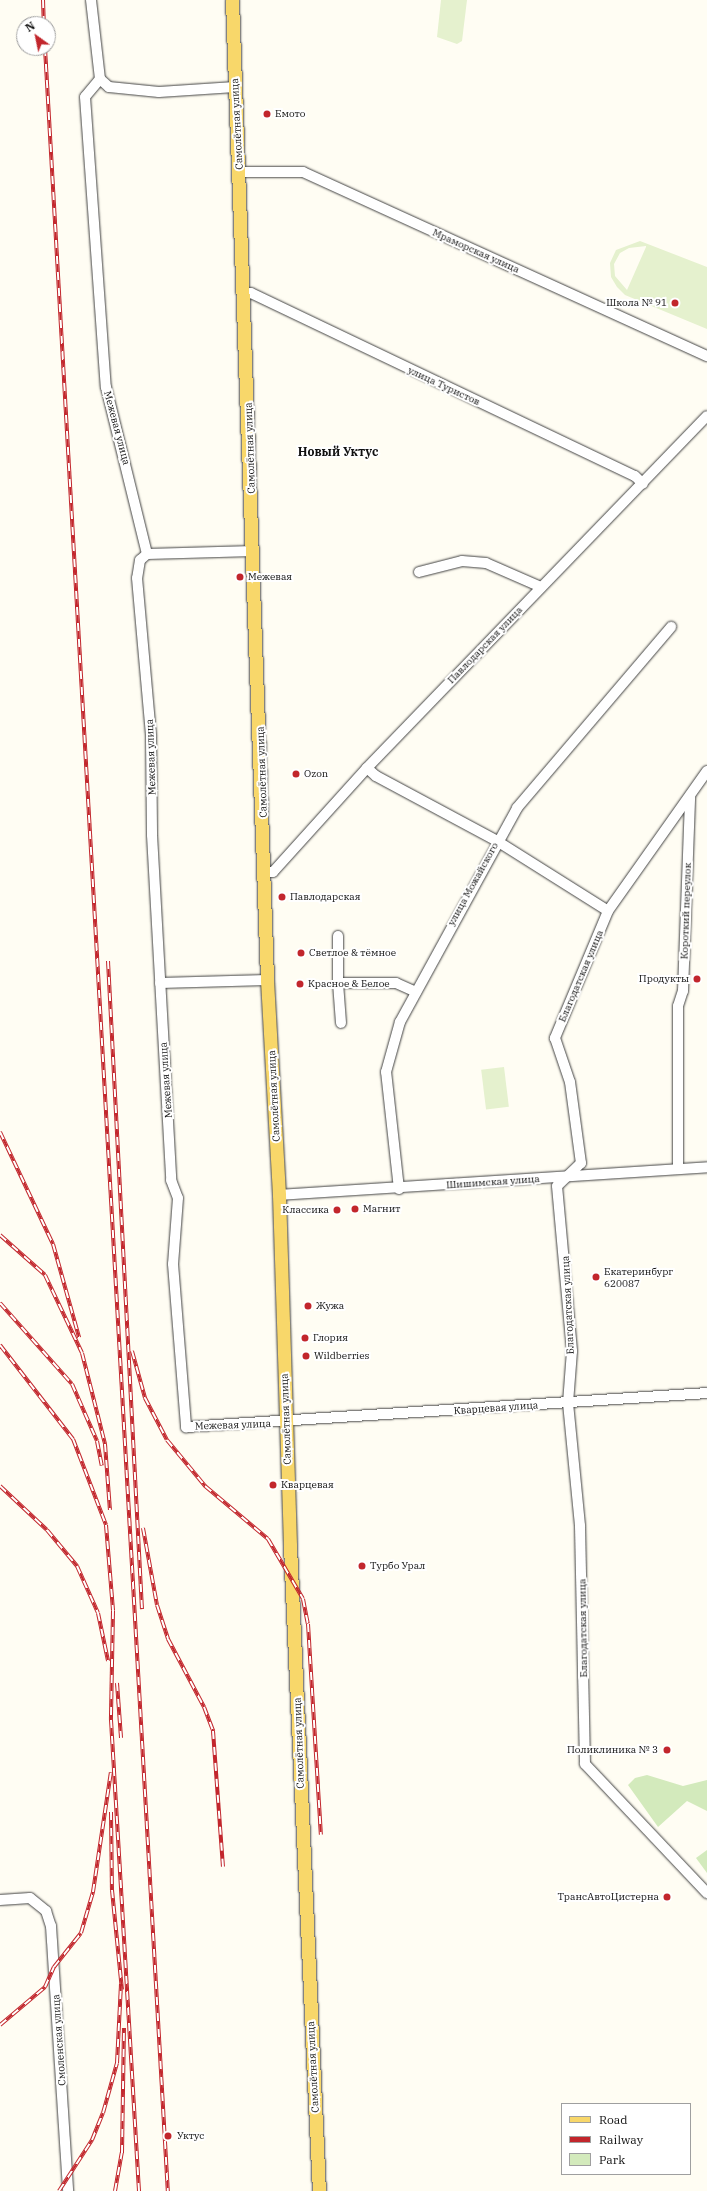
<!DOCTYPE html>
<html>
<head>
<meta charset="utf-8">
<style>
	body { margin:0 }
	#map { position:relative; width:707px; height:2191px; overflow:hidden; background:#fffdf3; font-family:"IBM Plex Serif",serif }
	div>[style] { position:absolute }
	.green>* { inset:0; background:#d3eabc }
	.pitch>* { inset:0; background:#e5f1ce; transform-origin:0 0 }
	.roads { filter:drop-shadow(0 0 1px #434343) drop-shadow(0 0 1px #434343) }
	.minor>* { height:10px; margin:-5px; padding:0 5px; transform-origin:5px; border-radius:5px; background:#fff }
	.major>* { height:13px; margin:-6.5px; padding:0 6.5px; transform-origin:6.5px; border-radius:6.5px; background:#f8d76a }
	.rail>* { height:4px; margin-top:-2px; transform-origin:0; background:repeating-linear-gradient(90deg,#fff 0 8px,#c2262c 0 16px); box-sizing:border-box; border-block:1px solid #c2262c }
	.dots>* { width:11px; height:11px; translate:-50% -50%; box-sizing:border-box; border:2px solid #fff; border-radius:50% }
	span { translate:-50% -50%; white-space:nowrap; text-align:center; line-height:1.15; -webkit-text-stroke:4px #fff; paint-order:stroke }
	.poi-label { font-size:10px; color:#101010 }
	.left { translate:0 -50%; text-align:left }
	.right { translate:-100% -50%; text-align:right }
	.street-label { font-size:10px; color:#101010 }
	.quarter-label { font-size:12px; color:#101010; font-weight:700 }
	.legend { position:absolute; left:561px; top:2103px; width:130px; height:72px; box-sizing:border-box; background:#fff; border:1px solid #9f9f9f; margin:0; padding:5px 7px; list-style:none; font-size:12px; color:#101010 }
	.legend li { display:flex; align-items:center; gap:8px; height:20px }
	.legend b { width:20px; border:1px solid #9f9f9f }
	.north { position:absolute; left:16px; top:16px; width:40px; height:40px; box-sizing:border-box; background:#fff; border:1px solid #9f9f9f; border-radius:50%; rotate:327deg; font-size:11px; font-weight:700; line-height:16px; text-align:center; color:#101010 }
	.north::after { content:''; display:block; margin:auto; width:14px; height:18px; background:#c2262c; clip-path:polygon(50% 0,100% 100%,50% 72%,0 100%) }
</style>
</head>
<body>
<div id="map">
	<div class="green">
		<div style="clip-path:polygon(647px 1775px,683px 1786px,707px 1780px,707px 1811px,687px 1801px,658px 1827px,628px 1785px,635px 1778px)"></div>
		<div style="clip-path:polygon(707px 1850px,707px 1873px,696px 1858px)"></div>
	</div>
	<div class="pitch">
		<div style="clip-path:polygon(441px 0,467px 0,462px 41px,457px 44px,437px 37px)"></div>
		<div style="clip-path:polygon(evenodd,640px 241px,707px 267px,707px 329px,625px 295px,617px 287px,611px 277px,610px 263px,616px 250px,640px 241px,646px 246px,646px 247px,627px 290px,615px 276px,614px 264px,620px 253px,629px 248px,646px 246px)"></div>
		<div style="left:504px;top:1067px;width:40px;height:23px;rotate:83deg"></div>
	</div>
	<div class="roads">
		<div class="minor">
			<div style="left:91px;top:0;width:80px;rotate:83.5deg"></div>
			<div style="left:100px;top:79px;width:23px;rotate:130deg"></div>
			<div style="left:85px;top:97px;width:291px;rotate:85.9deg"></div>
			<div style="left:106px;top:387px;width:172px;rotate:76.2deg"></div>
			<div style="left:147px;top:554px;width:9px;rotate:139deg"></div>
			<div style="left:140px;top:560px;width:18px;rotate:99deg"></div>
			<div style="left:137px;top:578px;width:159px;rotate:84.9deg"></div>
			<div style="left:151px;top:736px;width:99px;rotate:89.4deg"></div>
			<div style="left:152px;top:835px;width:346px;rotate:86.8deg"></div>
			<div style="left:171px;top:1180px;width:19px;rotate:69deg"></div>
			<div style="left:178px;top:1198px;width:66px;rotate:94.3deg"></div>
			<div style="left:173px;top:1264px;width:164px;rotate:85.4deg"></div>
			<div style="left:186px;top:1427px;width:522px;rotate:-3.73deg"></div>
			<div style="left:100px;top:79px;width:12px;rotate:42deg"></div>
			<div style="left:109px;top:87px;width:50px;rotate:5.7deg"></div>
			<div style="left:159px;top:92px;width:76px;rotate:-3.8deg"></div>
			<div style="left:239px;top:172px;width:64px"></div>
			<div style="left:303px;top:172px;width:444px;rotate:24.5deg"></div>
			<div style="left:244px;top:294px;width:7px;rotate:-8deg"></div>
			<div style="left:251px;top:293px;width:425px;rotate:25.5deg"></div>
			<div style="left:635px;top:476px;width:11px;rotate:45deg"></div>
			<div style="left:147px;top:554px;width:107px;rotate:-1.6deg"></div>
			<div style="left:419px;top:572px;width:44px;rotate:-14.3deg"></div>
			<div style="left:462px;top:561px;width:24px;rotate:5deg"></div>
			<div style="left:486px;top:563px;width:60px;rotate:23.6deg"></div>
			<div style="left:367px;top:768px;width:12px;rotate:42deg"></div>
			<div style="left:376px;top:776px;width:137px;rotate:28.2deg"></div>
			<div style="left:497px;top:841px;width:131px;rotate:32.2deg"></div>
			<div style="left:707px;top:771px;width:171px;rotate:125.3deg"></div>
			<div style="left:608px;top:911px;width:138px;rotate:112.7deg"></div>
			<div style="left:555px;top:1038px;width:46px;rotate:71.2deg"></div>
			<div style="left:570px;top:1082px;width:82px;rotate:82.3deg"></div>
			<div style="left:581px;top:1163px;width:33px;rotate:136deg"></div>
			<div style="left:557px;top:1186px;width:166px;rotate:84.8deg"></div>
			<div style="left:572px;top:1351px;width:52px;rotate:94.4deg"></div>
			<div style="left:568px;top:1403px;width:124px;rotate:84.4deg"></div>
			<div style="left:580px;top:1526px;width:238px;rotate:88.8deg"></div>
			<div style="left:585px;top:1764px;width:178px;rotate:46.6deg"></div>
			<div style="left:265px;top:872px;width:8px"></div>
			<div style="left:273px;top:872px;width:140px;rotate:-47.9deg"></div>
			<div style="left:367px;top:768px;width:489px;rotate:-46deg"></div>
			<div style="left:338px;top:936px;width:47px;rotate:90deg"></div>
			<div style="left:338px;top:983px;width:58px"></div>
			<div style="left:396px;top:983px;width:22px;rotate:24deg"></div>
			<div style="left:160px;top:983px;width:107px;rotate:-1.6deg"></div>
			<div style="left:338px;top:983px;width:40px;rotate:85.7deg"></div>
			<div style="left:678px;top:1169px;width:163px;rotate:-90deg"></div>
			<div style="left:678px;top:1006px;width:16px;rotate:-72deg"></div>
			<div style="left:683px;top:991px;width:195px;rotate:-87.9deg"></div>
			<div style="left:399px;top:1189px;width:118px;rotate:-96.3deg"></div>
			<div style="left:386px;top:1072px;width:52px;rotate:-74.4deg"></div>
			<div style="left:400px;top:1022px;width:244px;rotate:-61.3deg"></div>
			<div style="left:517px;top:808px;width:238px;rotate:-49.6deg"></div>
			<div style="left:279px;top:1195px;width:429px;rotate:-3.7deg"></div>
			<div style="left:0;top:1900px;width:30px;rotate:-4deg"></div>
			<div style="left:30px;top:1898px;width:21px;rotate:39deg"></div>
			<div style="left:46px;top:1911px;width:16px;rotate:72deg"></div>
			<div style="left:51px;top:1926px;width:266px;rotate:86.3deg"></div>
		</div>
		<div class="major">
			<div style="left:232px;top:0;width:981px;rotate:87.95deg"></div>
			<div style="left:267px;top:980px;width:215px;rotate:86.8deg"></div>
			<div style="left:279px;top:1195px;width:351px;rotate:88.2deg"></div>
			<div style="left:290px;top:1546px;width:646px;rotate:87.43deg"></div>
		</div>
	</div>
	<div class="rail">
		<div style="left:43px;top:0;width:24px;rotate:88deg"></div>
		<div style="left:45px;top:48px;width:2147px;rotate:86.72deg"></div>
		<div style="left:108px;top:961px;width:649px;rotate:87deg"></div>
		<div style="left:0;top:1132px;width:124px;rotate:64.7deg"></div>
		<div style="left:53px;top:1244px;width:97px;rotate:74.4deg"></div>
		<div style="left:0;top:1235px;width:60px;rotate:41.6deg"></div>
		<div style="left:45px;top:1275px;width:86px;rotate:64.6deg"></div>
		<div style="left:82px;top:1353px;width:94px;rotate:75.8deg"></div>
		<div style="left:105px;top:1444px;width:66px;rotate:85.7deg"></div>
		<div style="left:0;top:1303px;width:108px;rotate:48.4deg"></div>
		<div style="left:72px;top:1384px;width:62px;rotate:66.3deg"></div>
		<div style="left:97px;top:1441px;width:25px;rotate:79deg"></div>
		<div style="left:0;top:1345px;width:119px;rotate:52.2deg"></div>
		<div style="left:73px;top:1439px;width:92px;rotate:69deg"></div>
		<div style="left:106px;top:1525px;width:86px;rotate:85.3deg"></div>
		<div style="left:113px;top:1611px;width:109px;rotate:91.1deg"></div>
		<div style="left:111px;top:1720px;width:472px;rotate:86.6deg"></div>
		<div style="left:132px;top:1351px;width:49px;rotate:74.5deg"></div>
		<div style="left:145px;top:1398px;width:47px;rotate:62.4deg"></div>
		<div style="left:167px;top:1440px;width:60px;rotate:50.4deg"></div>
		<div style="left:205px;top:1486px;width:82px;rotate:40.1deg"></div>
		<div style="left:268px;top:1539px;width:69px;rotate:59.7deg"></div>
		<div style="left:303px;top:1599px;width:25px;rotate:79deg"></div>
		<div style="left:308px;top:1624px;width:211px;rotate:86.5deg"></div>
		<div style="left:0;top:1486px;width:64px;rotate:43.1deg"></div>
		<div style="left:47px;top:1530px;width:47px;rotate:50.2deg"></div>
		<div style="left:77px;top:1566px;width:51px;rotate:65.9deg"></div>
		<div style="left:98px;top:1613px;width:49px;rotate:78.2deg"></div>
		<div style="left:143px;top:1528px;width:78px;rotate:79.7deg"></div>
		<div style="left:157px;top:1605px;width:36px;rotate:72deg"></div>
		<div style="left:168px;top:1639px;width:77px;rotate:62.1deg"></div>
		<div style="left:204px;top:1707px;width:26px;rotate:69deg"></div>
		<div style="left:213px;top:1731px;width:136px;rotate:85.8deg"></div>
		<div style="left:117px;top:1683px;width:55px;rotate:85.8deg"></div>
		<div style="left:111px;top:1812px;width:78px;rotate:89.3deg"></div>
		<div style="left:112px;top:1890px;width:100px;rotate:84.3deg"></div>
		<div style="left:0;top:2025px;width:59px;rotate:-40.2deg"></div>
		<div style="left:45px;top:1987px;width:22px;rotate:-66deg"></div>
		<div style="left:54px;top:1967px;width:43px;rotate:-51.5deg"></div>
		<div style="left:81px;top:1933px;width:43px;rotate:-73.7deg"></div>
		<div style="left:93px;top:1892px;width:121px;rotate:-81.5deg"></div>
		<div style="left:59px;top:2191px;width:61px;rotate:-57.1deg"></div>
		<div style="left:92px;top:2140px;width:29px;rotate:-68deg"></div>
		<div style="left:103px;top:2113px;width:52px;rotate:-74.4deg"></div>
		<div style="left:117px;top:2063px;width:79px;rotate:-87.1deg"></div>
		<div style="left:115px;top:2191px;width:39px;rotate:-80deg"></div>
		<div style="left:122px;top:2153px;width:125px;rotate:-89.1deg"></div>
	</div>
	<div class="dots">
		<div style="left:267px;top:114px;background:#c2262c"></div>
		<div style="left:675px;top:303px;background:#c2262c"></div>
		<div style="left:240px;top:577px;background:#c2262c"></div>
		<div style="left:296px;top:774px;background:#c2262c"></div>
		<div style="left:282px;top:897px;background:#c2262c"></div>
		<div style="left:301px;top:953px;background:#c2262c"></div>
		<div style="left:697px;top:979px;background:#c2262c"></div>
		<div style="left:300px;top:984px;background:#c2262c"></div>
		<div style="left:355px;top:1209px;background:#c2262c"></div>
		<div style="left:337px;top:1210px;background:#c2262c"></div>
		<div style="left:596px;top:1277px;background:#c2262c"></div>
		<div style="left:308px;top:1306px;background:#c2262c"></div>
		<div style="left:305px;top:1338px;background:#c2262c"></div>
		<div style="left:306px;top:1356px;background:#c2262c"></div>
		<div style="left:273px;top:1485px;background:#c2262c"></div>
		<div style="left:362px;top:1566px;background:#c2262c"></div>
		<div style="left:667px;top:1750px;background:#c2262c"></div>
		<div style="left:667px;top:1897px;background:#c2262c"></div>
		<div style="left:168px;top:2136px;background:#c2262c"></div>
	</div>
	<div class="poi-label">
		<span class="left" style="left:275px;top:114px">Емото</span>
		<span class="right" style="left:667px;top:303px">Школа № 91</span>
		<span class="left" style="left:248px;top:577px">Межевая</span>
		<span class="left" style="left:304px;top:774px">Ozon</span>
		<span class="left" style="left:290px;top:897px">Павлодарская</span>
		<span class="left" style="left:309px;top:953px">Светлое &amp; тёмное</span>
		<span class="right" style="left:689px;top:979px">Продукты</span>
		<span class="left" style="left:308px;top:984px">Красное &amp; Белое</span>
		<span class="left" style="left:363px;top:1209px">Магнит</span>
		<span class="right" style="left:329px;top:1210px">Классика</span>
		<span class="left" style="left:604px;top:1277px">Екатеринбург<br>620087</span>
		<span class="left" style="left:316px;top:1306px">Жужа</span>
		<span class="left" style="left:313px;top:1338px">Глория</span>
		<span class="left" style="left:314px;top:1356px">Wildberries</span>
		<span class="left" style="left:281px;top:1485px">Кварцевая</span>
		<span class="left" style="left:370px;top:1566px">Турбо Урал</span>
		<span class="right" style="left:658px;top:1750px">Поликлиника № 3</span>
		<span class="right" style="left:659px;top:1897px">ТрансАвтоЦистерна</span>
		<span class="left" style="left:177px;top:2136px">Уктус</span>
	</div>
	<div class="street-label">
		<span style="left:237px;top:124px;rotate:-93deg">Самолётная улица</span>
		<span style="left:476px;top:251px;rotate:24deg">Мраморская улица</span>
		<span style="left:444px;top:386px;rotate:25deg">улица Туристов</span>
		<span style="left:117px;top:428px;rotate:75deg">Межевая улица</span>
		<span style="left:250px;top:448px;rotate:-92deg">Самолётная улица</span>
		<span style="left:485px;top:645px;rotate:-46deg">Павлодарская улица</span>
		<span style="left:151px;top:757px;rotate:-92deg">Межевая улица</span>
		<span style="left:262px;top:772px;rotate:-92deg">Самолётная улица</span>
		<span style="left:473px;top:884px;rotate:-61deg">улица Можайского</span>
		<span style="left:686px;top:911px;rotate:-88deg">Короткий переулок</span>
		<span style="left:581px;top:976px;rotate:-67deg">Благодатская улица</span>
		<span style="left:166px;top:1080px;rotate:-94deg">Межевая улица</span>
		<span style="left:274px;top:1096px;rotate:-93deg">Самолётная улица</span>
		<span style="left:493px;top:1182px;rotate:-4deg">Шишимская улица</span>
		<span style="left:568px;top:1305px;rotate:-93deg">Благодатская улица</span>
		<span style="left:496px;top:1408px;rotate:-4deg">Кварцевая улица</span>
		<span style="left:286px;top:1419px;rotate:-92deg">Самолётная улица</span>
		<span style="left:233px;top:1425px;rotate:-2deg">Межевая улица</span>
		<span style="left:583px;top:1628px;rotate:-91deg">Благодатская улица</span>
		<span style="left:299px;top:1743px;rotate:-92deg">Самолётная улица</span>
		<span style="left:59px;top:2040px;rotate:-94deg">Смоленская улица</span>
		<span style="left:313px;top:2067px;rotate:-93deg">Самолётная улица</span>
	</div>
	<div class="quarter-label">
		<span style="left:338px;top:452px">Новый Уктус</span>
	</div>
	<ul class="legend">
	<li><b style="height:5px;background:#f8d76a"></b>Road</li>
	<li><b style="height:5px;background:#c2262c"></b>Railway</li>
	<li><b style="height:11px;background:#d3eabc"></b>Park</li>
	</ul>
	<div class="north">N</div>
</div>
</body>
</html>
